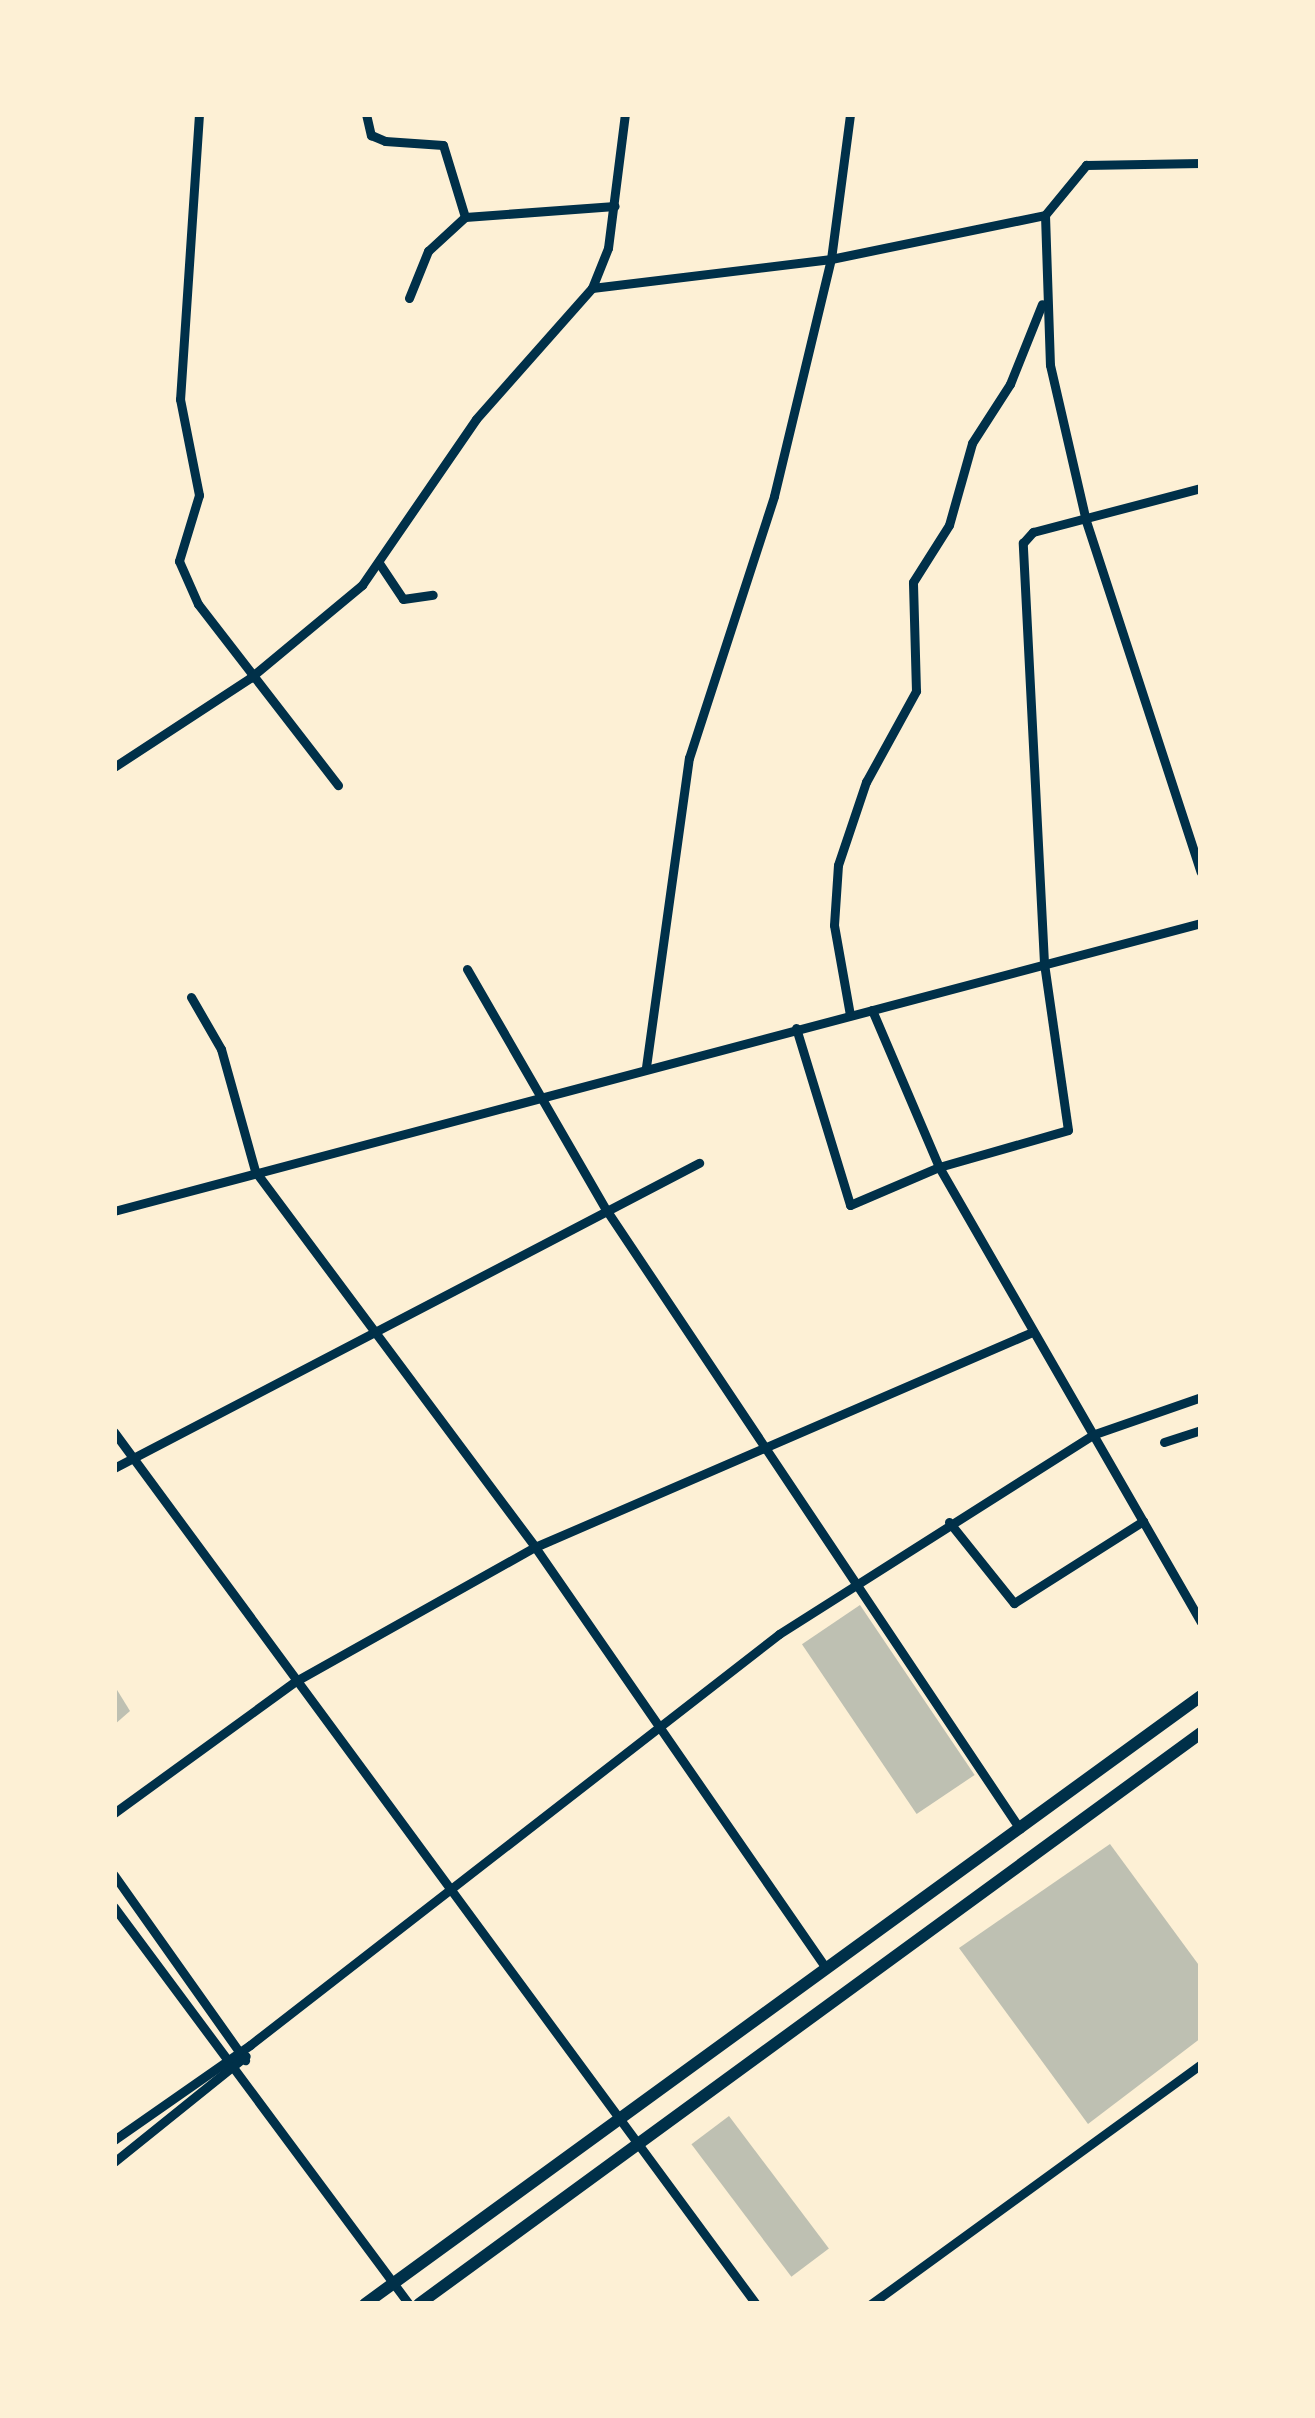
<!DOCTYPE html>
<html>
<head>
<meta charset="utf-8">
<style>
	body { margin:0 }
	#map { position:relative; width:1315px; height:2418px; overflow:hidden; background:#fdf0d5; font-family:"Public Sans",sans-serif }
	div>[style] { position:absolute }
	.building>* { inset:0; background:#bec0b2; transform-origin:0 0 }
	.minor>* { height:9px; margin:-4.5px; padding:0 4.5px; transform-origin:4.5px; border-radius:4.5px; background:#003049 }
	.tertiary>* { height:12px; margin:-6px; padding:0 6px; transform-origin:6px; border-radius:6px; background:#003049 }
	span { translate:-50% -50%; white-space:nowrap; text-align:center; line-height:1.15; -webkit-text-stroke:12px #fdf0d5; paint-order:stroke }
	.frame { position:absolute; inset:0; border:117px solid #fdf0d5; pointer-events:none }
</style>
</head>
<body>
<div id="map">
	<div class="building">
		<div style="left:860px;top:1605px;width:205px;height:70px;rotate:56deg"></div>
		<div style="clip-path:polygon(114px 1685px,130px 1711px,114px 1725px)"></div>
		<div style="clip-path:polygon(1110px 1844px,1201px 1968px,1201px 2038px,1088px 2124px,959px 1948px)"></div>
		<div style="left:729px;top:2116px;width:166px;height:47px;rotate:53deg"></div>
	</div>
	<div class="minor">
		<div style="left:199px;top:114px;width:286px;rotate:93.8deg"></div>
		<div style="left:180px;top:399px;width:98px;rotate:78.8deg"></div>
		<div style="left:199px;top:495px;width:69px;rotate:106.9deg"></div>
		<div style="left:179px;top:561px;width:47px;rotate:66.2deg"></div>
		<div style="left:198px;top:604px;width:229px;rotate:52.3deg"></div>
		<div style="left:366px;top:114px;width:22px;rotate:77deg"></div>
		<div style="left:371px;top:135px;width:15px;rotate:23deg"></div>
		<div style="left:385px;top:141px;width:58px;rotate:3.9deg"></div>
		<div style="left:443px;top:145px;width:75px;rotate:73deg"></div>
		<div style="left:465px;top:217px;width:150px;rotate:-4.2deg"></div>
		<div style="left:1045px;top:215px;width:65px;rotate:-50.6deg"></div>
		<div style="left:1086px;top:165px;width:115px;rotate:-1deg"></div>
		<div style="left:592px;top:288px;width:241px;rotate:-6.9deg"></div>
		<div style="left:831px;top:259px;width:218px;rotate:-11.6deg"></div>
		<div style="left:1045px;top:215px;width:150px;rotate:88.1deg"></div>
		<div style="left:1050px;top:365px;width:160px;rotate:77deg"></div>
		<div style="left:1086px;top:521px;width:369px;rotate:71.9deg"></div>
		<div style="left:409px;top:298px;width:51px;rotate:-68deg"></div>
		<div style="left:428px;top:251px;width:50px;rotate:-42.6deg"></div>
		<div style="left:379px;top:563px;width:43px;rotate:56.3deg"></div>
		<div style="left:403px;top:599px;width:30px;rotate:-8deg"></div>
		<div style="left:114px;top:767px;width:163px;rotate:-33.2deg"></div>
		<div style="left:250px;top:678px;width:146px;rotate:-39.7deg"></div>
		<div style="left:362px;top:585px;width:201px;rotate:-55.5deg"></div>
		<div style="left:476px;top:419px;width:175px;rotate:-48.5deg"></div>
		<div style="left:592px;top:288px;width:43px;rotate:-68.2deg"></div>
		<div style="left:608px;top:248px;width:135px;rotate:-82.8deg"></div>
		<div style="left:467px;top:969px;width:280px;rotate:60deg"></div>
		<div style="left:607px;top:1211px;width:743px;rotate:56.25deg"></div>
		<div style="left:191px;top:997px;width:60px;rotate:60deg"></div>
		<div style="left:221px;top:1049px;width:127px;rotate:74.4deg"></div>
		<div style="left:255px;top:1171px;width:469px;rotate:53.3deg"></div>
		<div style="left:535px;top:1547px;width:512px;rotate:55.35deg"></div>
		<div style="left:872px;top:1010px;width:171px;rotate:66.9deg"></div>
		<div style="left:939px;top:1167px;width:525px;rotate:60.07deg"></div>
		<div style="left:850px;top:1015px;width:91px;rotate:-100.1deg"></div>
		<div style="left:834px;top:925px;width:60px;rotate:-86.2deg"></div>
		<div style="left:838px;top:865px;width:88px;rotate:-71.4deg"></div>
		<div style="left:866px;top:782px;width:104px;rotate:-61.2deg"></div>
		<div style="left:916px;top:691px;width:109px;rotate:-91.6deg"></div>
		<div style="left:913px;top:582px;width:67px;rotate:-57.7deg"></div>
		<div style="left:949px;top:525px;width:85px;rotate:-74.3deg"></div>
		<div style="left:972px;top:443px;width:70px;rotate:-57.2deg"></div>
		<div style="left:1010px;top:384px;width:86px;rotate:-68.2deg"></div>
		<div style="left:796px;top:1028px;width:185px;rotate:73deg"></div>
		<div style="left:850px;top:1205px;width:97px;rotate:-23.1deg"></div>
		<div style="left:939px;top:1167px;width:134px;rotate:-16deg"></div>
		<div style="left:1068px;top:1130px;width:169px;rotate:-98.2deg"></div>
		<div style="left:1044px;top:963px;width:421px;rotate:-92.9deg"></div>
		<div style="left:1023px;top:543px;width:15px;rotate:-48deg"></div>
		<div style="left:1033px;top:532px;width:174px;rotate:-14.7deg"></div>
		<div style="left:646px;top:1067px;width:312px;rotate:-82.1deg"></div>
		<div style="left:689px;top:758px;width:275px;rotate:-72deg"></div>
		<div style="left:774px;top:496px;width:244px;rotate:-76.5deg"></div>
		<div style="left:831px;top:259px;width:146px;rotate:-82.5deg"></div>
		<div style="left:114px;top:1211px;width:1125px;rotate:-14.84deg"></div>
		<div style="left:114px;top:1432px;width:1083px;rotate:53.64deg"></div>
		<div style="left:1164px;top:1442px;width:39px;rotate:-18deg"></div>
		<div style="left:114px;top:1468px;width:660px;rotate:-27.54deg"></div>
		<div style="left:949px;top:1522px;width:104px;rotate:51.3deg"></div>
		<div style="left:1014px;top:1603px;width:153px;rotate:-32.4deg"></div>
		<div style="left:114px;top:1813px;width:225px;rotate:-36deg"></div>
		<div style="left:296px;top:1681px;width:274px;rotate:-29.3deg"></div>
		<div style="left:535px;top:1547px;width:539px;rotate:-23.38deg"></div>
		<div style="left:114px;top:1875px;width:227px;rotate:54.7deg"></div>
		<div style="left:114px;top:1907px;width:495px;rotate:53.4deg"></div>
		<div style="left:114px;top:2140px;width:166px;rotate:-34.9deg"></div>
		<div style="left:250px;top:2045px;width:670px;rotate:-37.84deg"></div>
		<div style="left:779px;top:1634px;width:371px;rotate:-32.4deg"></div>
		<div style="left:1092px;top:1435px;width:115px;rotate:-19.2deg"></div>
		<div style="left:114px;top:2162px;width:169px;rotate:-38.8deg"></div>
		<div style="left:871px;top:2304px;width:408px;rotate:-36deg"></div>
	</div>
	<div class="tertiary">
		<div style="left:365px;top:2304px;width:1034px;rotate:-36.03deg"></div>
		<div style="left:419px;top:2304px;width:968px;rotate:-36.14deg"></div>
	</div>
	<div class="frame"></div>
</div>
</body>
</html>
